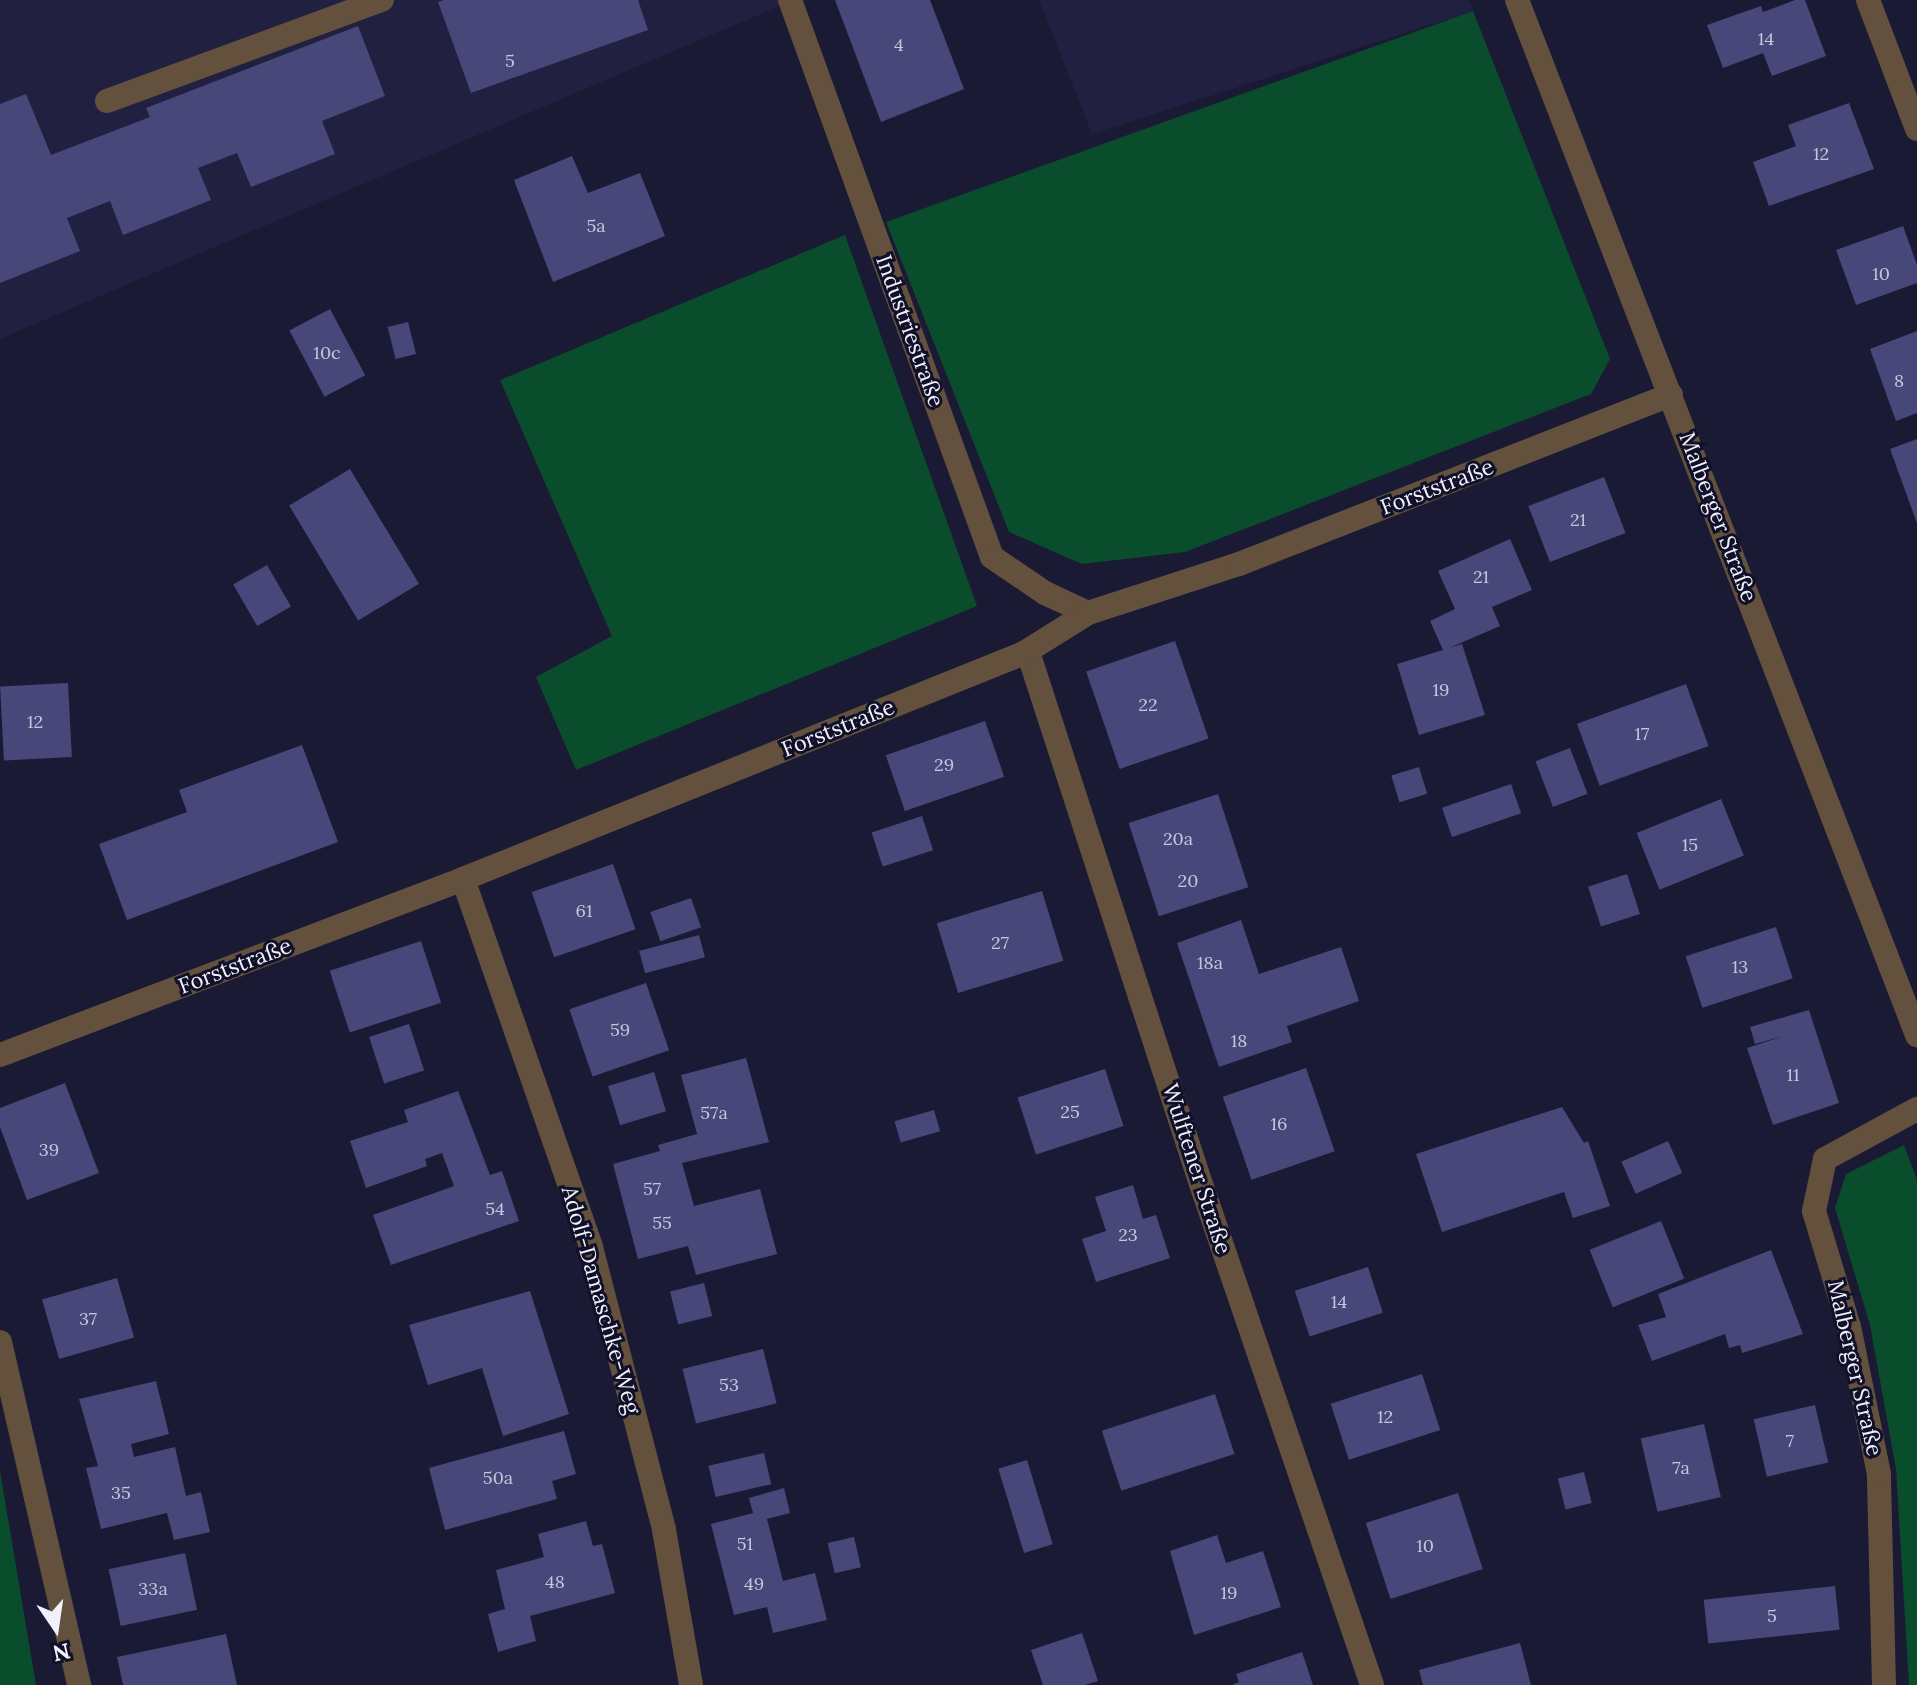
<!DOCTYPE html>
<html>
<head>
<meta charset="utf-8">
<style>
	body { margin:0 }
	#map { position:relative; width:1917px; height:1685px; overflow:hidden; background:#1a1a34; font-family:Lora,serif }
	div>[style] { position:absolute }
	.built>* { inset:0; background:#212040 }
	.forest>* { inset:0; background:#0a4d2d }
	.building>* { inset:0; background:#48477a; transform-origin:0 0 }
	.service>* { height:24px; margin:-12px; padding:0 12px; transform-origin:12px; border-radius:12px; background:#63513e }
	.minor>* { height:24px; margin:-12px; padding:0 12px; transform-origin:12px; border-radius:12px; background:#63513e }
	.tertiary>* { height:24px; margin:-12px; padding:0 12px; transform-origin:12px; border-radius:12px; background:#63513e }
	span { translate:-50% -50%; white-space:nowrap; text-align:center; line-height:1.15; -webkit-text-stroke:6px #111029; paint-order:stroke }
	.number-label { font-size:18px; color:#c6c6dc }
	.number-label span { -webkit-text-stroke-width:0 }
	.street-label { font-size:22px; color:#f0f1fc }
	.north { position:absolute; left:16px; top:1589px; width:80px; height:80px; -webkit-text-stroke:6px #111029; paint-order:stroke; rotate:167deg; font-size:22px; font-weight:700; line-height:32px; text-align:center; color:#f0f1fc }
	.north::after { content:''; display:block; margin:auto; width:28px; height:36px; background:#f0f1fc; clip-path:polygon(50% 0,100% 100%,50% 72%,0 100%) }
</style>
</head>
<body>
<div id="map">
	<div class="built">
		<div style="clip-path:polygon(0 0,793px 0,0 339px)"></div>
		<div style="clip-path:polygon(1039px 0,1469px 0,1473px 11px,1092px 134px)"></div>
	</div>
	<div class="forest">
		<div style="clip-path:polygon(1473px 11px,1610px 359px,1591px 394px,1185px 552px,1082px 564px,1009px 532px,886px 222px)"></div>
		<div style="clip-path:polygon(845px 235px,977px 606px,576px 770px,536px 677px,612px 636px,500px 380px)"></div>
		<div style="clip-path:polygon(1904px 1145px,1917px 1180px,1917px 1685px,1909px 1685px,1896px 1469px,1870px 1325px,1835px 1208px,1846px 1174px)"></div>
		<div style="clip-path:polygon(0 1471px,36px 1685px,0 1685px)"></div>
	</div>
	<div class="building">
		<div style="clip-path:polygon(444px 0,638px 0,648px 30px,471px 93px,438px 2px)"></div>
		<div style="clip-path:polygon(835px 0,930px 0,964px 89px,881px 122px)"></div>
		<div style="clip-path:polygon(1795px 0,1805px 0,1826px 56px,1772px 76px,1763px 53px,1723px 68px,1707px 25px,1761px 6px,1763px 12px)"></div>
		<div style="clip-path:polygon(358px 26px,385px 96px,322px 121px,335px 154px,251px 187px,237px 153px,198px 168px,211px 200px,123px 235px,110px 201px,67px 218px,80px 251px,0 283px,0 104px,26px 94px,51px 155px,150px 117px,146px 108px)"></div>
		<div style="clip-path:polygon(1849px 103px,1874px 169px,1769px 206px,1753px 162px,1796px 146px,1788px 125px)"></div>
		<div style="clip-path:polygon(572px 156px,588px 193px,640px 173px,665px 236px,553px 282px,514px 180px)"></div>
		<div style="clip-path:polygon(1903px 226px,1917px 265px,1917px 283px,1856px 305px,1836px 250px)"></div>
		<div style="left:330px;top:309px;width:75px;height:46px;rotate:62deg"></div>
		<div style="left:408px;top:322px;width:33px;height:21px;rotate:76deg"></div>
		<div style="clip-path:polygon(1917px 331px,1917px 413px,1896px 421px,1870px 349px)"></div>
		<div style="clip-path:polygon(1917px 439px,1917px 523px,1890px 449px)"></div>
		<div style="left:350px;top:469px;width:134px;height:71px;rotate:59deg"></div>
		<div style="left:1604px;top:477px;width:60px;height:81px;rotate:69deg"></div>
		<div style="clip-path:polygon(1510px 539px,1532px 590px,1492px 607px,1500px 626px,1449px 648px,1462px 644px,1485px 715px,1419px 735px,1397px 664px,1443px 650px,1430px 621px,1455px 609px,1438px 571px)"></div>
		<div style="left:267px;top:565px;width:48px;height:39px;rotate:60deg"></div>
		<div style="left:1175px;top:641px;width:103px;height:94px;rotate:71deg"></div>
		<div style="left:68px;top:683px;width:74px;height:68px;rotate:87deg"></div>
		<div style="left:1686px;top:684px;width:66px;height:116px;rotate:70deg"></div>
		<div style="left:985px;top:721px;width:59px;height:105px;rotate:71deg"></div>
		<div style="clip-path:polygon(302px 745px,338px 842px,127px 920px,99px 844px,187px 812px,179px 790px)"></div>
		<div style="left:1570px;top:748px;width:49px;height:37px;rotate:69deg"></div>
		<div style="left:1419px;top:767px;width:28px;height:29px;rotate:73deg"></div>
		<div style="left:1511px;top:784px;width:31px;height:73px;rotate:71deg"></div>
		<div style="left:1218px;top:794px;width:98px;height:94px;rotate:72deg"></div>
		<div style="left:1721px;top:799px;width:61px;height:91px;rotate:68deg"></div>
		<div style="left:922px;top:816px;width:36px;height:53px;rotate:72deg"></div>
		<div style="left:613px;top:864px;width:69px;height:86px;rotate:71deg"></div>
		<div style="left:1627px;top:874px;width:42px;height:41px;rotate:72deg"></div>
		<div style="left:1042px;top:891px;width:73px;height:110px;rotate:73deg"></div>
		<div style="left:691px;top:898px;width:31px;height:43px;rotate:71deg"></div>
		<div style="clip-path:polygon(1241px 920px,1259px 974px,1341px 947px,1359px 1001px,1287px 1026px,1292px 1042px,1219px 1067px,1177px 943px)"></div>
		<div style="left:1776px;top:927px;width:54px;height:95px;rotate:72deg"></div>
		<div style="left:699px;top:935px;width:23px;height:62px;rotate:75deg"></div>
		<div style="left:421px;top:941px;width:65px;height:96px;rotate:72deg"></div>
		<div style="left:646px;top:983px;width:71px;height:81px;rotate:71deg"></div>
		<div style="clip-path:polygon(1809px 1010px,1839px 1103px,1773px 1125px,1747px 1048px,1784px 1036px,1755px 1044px,1750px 1027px)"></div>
		<div style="left:409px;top:1024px;width:49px;height:42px;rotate:72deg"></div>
		<div style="clip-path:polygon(746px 1058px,769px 1142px,682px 1163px,694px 1206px,760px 1189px,777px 1254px,696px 1275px,688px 1246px,638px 1259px,613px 1164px,660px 1151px,658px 1145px,697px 1134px,681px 1075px)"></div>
		<div style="left:1306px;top:1068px;width:88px;height:88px;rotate:71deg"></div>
		<div style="left:1105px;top:1069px;width:60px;height:92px;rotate:72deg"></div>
		<div style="left:654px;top:1072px;width:41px;height:48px;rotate:73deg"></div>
		<div style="clip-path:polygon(65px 1083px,99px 1173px,27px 1200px,0 1127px,0 1108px)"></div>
		<div style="clip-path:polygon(458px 1091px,490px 1175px,502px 1171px,519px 1221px,391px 1265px,373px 1215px,454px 1186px,442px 1153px,425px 1159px,427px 1166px,366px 1188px,350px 1141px,408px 1122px,404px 1110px)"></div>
		<div style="clip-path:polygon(1562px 1107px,1584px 1143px,1588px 1141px,1610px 1206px,1573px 1218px,1564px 1192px,1442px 1232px,1416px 1154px)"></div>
		<div style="left:934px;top:1110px;width:22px;height:41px;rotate:74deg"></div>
		<div style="left:1668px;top:1141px;width:35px;height:51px;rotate:66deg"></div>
		<div style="clip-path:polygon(1133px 1185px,1143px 1219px,1156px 1215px,1170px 1258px,1096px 1282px,1082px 1239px,1106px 1231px,1095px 1197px)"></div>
		<div style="left:1661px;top:1221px;width:62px;height:77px;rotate:68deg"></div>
		<div style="clip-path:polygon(1771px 1250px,1803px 1334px,1742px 1353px,1740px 1345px,1729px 1348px,1725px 1334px,1652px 1361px,1638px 1325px,1666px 1317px,1658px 1294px)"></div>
		<div style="left:1368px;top:1267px;width:48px;height:77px;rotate:72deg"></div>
		<div style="left:117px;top:1278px;width:62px;height:78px;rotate:74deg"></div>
		<div style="left:704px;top:1283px;width:34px;height:35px;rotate:76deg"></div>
		<div style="clip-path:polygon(530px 1291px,569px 1414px,503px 1436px,482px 1368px,428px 1385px,409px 1325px)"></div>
		<div style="left:763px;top:1349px;width:56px;height:83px;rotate:76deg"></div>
		<div style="left:1422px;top:1374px;width:59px;height:96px;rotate:72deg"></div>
		<div style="clip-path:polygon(156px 1381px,169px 1434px,131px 1444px,134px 1457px,175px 1447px,186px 1496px,201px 1492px,210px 1532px,174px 1540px,167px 1513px,101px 1529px,86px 1468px,98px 1466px,79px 1399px)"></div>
		<div style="left:1215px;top:1394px;width:63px;height:119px;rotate:72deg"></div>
		<div style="left:1815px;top:1405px;width:59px;height:63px;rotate:77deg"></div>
		<div style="left:1704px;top:1424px;width:75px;height:65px;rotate:77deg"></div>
		<div style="clip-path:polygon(564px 1431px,576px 1474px,552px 1481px,557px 1499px,445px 1530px,429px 1468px)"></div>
		<div style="left:764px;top:1453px;width:32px;height:57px;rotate:77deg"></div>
		<div style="left:1027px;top:1460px;width:88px;height:30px;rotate:73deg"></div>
		<div style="left:1584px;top:1472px;width:32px;height:27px;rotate:76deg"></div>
		<div style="clip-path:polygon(784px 1488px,790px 1513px,767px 1519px,783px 1581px,815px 1573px,827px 1620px,773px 1633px,767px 1607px,734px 1615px,711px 1524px,753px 1513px,749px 1498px)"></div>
		<div style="left:1458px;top:1493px;width:80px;height:97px;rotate:72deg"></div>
		<div style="clip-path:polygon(586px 1521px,593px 1546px,602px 1544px,615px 1593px,530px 1616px,536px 1641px,498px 1652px,488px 1614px,505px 1609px,496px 1570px,544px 1557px,538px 1534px)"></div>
		<div style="clip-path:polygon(1217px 1535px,1226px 1563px,1263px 1551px,1281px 1607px,1194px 1635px,1170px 1551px)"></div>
		<div style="left:854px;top:1537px;width:31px;height:27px;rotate:77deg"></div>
		<div style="left:185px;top:1553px;width:58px;height:78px;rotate:78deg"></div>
		<div style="left:1835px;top:1586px;width:44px;height:132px;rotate:84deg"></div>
		<div style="clip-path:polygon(1082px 1633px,1098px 1681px,1085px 1685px,1043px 1685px,1031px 1650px)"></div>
		<div style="clip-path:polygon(226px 1634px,237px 1685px,123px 1685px,117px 1657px)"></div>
		<div style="clip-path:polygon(1520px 1643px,1531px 1685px,1423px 1685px,1419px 1670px)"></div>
		<div style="clip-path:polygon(1302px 1652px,1313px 1685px,1232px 1685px,1239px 1682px,1236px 1674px)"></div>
	</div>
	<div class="service">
		<div style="left:107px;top:101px;width:293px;rotate:-20.2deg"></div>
	</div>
	<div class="minor">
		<div style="left:790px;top:0;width:592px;rotate:70.07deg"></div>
		<div style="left:992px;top:557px;width:64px;rotate:34.2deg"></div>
		<div style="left:1045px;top:593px;width:47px;rotate:24.9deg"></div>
		<div style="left:1868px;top:0;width:138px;rotate:69.2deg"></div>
		<div style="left:1028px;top:652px;width:559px;rotate:71.99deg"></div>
		<div style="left:1201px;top:1184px;width:529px;rotate:71.15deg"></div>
		<div style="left:463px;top:879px;width:390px;rotate:70.8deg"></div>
		<div style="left:591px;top:1247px;width:292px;rotate:75.5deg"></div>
		<div style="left:664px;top:1530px;width:157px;rotate:80.1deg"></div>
		<div style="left:0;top:1055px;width:495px;rotate:-20.8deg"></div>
		<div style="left:463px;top:879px;width:605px;rotate:-21.94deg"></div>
		<div style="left:1024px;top:653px;width:75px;rotate:-32deg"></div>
		<div style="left:1088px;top:613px;width:159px;rotate:-18deg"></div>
		<div style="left:1239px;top:564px;width:464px;rotate:-21.4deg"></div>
		<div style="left:0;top:1342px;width:352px;rotate:77deg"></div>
		<div style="left:1884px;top:1685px;width:211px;rotate:-91.4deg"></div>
		<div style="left:1879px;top:1474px;width:150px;rotate:-101.5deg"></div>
		<div style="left:1849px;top:1327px;width:121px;rotate:-106.8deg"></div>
		<div style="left:1814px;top:1211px;width:53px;rotate:-78.1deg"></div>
		<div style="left:1825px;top:1159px;width:105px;rotate:-28.5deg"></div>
	</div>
	<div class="tertiary">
		<div style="left:1517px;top:0;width:1110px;rotate:68.87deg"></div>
	</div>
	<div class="number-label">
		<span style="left:1766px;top:39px">14</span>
		<span style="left:899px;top:45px">4</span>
		<span style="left:510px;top:61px">5</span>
		<span style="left:1821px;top:154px">12</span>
		<span style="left:596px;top:226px">5a</span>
		<span style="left:1881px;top:274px">10</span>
		<span style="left:327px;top:353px">10c</span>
		<span style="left:1899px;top:381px">8</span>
		<span style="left:1578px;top:520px">21</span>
		<span style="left:1481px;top:577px">21</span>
		<span style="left:1441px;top:690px">19</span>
		<span style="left:1148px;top:705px">22</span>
		<span style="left:35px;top:722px">12</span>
		<span style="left:1642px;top:734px">17</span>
		<span style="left:944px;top:765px">29</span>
		<span style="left:1178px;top:839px">20a</span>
		<span style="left:1690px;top:845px">15</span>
		<span style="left:1188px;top:881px">20</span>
		<span style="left:584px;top:911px">61</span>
		<span style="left:1000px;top:943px">27</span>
		<span style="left:1210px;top:963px">18a</span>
		<span style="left:1740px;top:967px">13</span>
		<span style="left:620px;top:1030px">59</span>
		<span style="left:1239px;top:1041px">18</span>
		<span style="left:1793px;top:1075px">11</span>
		<span style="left:1070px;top:1112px">25</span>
		<span style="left:714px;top:1113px">57a</span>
		<span style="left:1279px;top:1124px">16</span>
		<span style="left:49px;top:1150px">39</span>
		<span style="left:652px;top:1189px">57</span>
		<span style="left:495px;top:1209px">54</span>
		<span style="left:662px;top:1223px">55</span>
		<span style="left:1128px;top:1235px">23</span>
		<span style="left:1339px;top:1302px">14</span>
		<span style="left:88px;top:1319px">37</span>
		<span style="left:729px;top:1385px">53</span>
		<span style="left:1385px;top:1417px">12</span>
		<span style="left:1790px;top:1441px">7</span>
		<span style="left:1681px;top:1468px">7a</span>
		<span style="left:498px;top:1478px">50a</span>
		<span style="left:121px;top:1493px">35</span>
		<span style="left:745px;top:1544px">51</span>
		<span style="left:1425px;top:1546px">10</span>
		<span style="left:555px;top:1582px">48</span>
		<span style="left:754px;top:1584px">49</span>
		<span style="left:153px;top:1589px">33a</span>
		<span style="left:1229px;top:1593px">19</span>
		<span style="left:1772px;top:1616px">5</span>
	</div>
	<div class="street-label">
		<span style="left:910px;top:331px;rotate:70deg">Industriestraße</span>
		<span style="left:1437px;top:487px;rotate:-21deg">Forststraße</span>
		<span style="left:1718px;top:517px;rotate:69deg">Malberger Straße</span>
		<span style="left:838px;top:728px;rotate:-22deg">Forststraße</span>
		<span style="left:235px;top:966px;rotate:-21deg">Forststraße</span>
		<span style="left:1197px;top:1169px;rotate:72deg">Wulftener Straße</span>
		<span style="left:601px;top:1300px;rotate:74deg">Adolf-Damaschke-Weg</span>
		<span style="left:1855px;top:1368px;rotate:77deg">Malberger Straße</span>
	</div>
	<div class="north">N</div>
</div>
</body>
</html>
